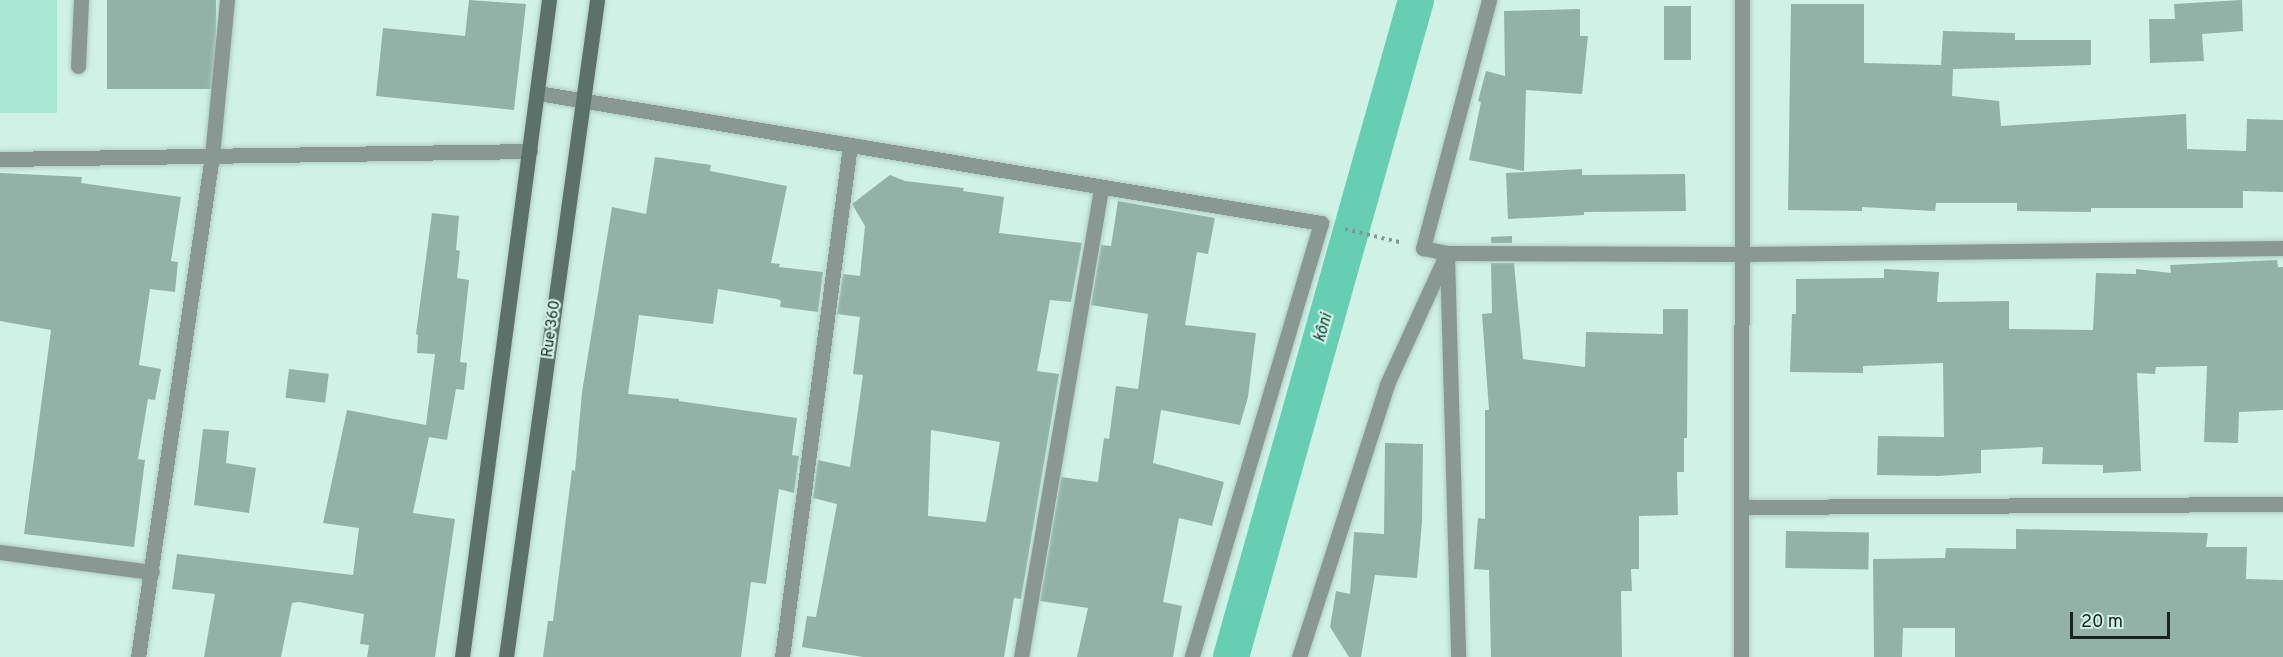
<!DOCTYPE html>
<html>
<head>
<meta charset="utf-8">
<style>
	body { margin:0 }
	#map { position:relative; width:2283px; height:657px; overflow:hidden; background:#d0f1e6; font-family:Overpass,sans-serif }
	div>[style] { position:absolute }
	.green>* { inset:0; background:#aae7d5; transform-origin:0 0 }
	.canal>* { height:36px; margin:-18px; padding:0 18px; transform-origin:18px; border-radius:18px; background:#66ceb3 }
	.building>* { inset:0; background:#92b2a8; transform-origin:0 0 }
	.path>* { height:4px; margin-top:-2px; transform-origin:0; background:repeating-linear-gradient(90deg,#819991 0 3px,transparent 0 7.5px) }
	.roads { filter:drop-shadow(0 0 2px #afccc2) drop-shadow(0 0 2px #afccc2) }
	.minor>* { height:15px; margin:-7.5px; padding:0 7.5px; transform-origin:7.5px; border-radius:7.5px; background:#8a9893 }
	.secondary>* { height:15px; margin:-7.5px; padding:0 7.5px; transform-origin:7.5px; border-radius:7.5px; background:#5d716b }
	span { translate:-50% -50%; white-space:nowrap; text-align:center; line-height:1.15; -webkit-text-stroke:4.5px #d0f1e6; paint-order:stroke }
	.street-label { font-size:15px; color:#172420 }
	.water-label { font-size:16px; color:#07392e; font-style:italic }
	.scale { position:absolute; left:2070px; top:612px; width:100px; height:27px; box-sizing:border-box; border:3px solid #172420; border-top:0; padding-left:8px; font-size:18px; line-height:21px; white-space:nowrap; color:#172420; -webkit-text-stroke:4px #d0f1e6; paint-order:stroke }
</style>
</head>
<body>
<div id="map">
	<div class="green">
		<div style="left:0;top:0;width:57px;height:113px"></div>
	</div>
	<div class="canal">
		<div style="left:1231px;top:657px;width:683px;rotate:-74.27deg"></div>
	</div>
	<div class="building">
		<div style="left:107px;top:0;width:109px;height:89px"></div>
		<div style="clip-path:polygon(469px 0,526px 4px,514px 110px,376px 96px,383px 28px,465px 36px)"></div>
		<div style="clip-path:polygon(2242px 0,2243px 31px,2202px 34px,2204px 61px,2150px 63px,2149px 19px,2175px 19px,2174px 4px)"></div>
		<div style="clip-path:polygon(1791px 4px,1864px 4px,1864px 63px,1941px 65px,1943px 31px,2015px 33px,2015px 40px,2091px 40px,2091px 65px,1953px 69px,1952px 96px,1999px 101px,2001px 126px,2186px 114px,2187px 149px,2246px 151px,2247px 119px,2283px 120px,2283px 192px,2243px 191px,2243px 208px,2091px 208px,2091px 212px,2017px 211px,2017px 203px,1936px 203px,1935px 211px,1862px 207px,1862px 211px,1788px 210px)"></div>
		<div style="left:1664px;top:6px;width:27px;height:54px"></div>
		<div style="clip-path:polygon(1580px 9px,1580px 36px,1588px 36px,1582px 94px,1526px 90px,1524px 171px,1469px 160px,1481px 102px,1478px 101px,1486px 71px,1505px 76px,1504px 11px)"></div>
		<div style="clip-path:polygon(655px 157px,711px 165px,710px 171px,787px 186px,771px 263px,780px 264px,779px 267px,823px 272px,818px 312px,780px 307px,781px 301px,777px 299px,718px 289px,713px 324px,639px 315px,628px 394px,679px 399px,679px 401px,797px 418px,792px 455px,799px 456px,794px 493px,779px 489px,766px 584px,751px 582px,741px 657px,543px 657px,548px 621px,553px 621px,572px 470px,575px 471px,582px 392px,612px 207px,646px 214px)"></div>
		<div style="clip-path:polygon(1582px 169px,1582px 175px,1685px 174px,1686px 211px,1584px 212px,1584px 215px,1508px 219px,1506px 173px)"></div>
		<div style="clip-path:polygon(0 173px,82px 177px,81px 183px,181px 197px,171px 261px,178px 262px,175px 292px,150px 289px,139px 365px,161px 369px,155px 400px,148px 399px,138px 459px,145px 460px,134px 547px,24px 534px,51px 330px,0 321px)"></div>
		<div style="clip-path:polygon(evenodd,890px 175px,905px 181px,964px 188px,963px 191px,1004px 197px,999px 233px,1082px 243px,1071px 302px,1050px 300px,1037px 371px,1059px 374px,1021px 599px,1014px 598px,1004px 657px,863px 657px,802px 647px,807px 616px,816px 617px,837px 504px,813px 498px,818px 460px,850px 467px,863px 375px,853px 374px,860px 317px,837px 314px,843px 274px,860px 276px,865px 226px,852px 204px,890px 175px,931px 430px,1000px 442px,986px 522px,928px 516px,931px 430px)"></div>
		<div style="clip-path:polygon(1118px 201px,1215px 218px,1208px 254px,1197px 252px,1185px 325px,1256px 333px,1248px 397px,1240px 425px,1161px 410px,1153px 463px,1224px 482px,1212px 526px,1179px 518px,1163px 602px,1182px 606px,1173px 657px,1077px 657px,1088px 608px,1040px 601px,1061px 477px,1098px 482px,1104px 438px,1109px 439px,1116px 386px,1138px 389px,1148px 314px,1091px 305px,1101px 245px,1111px 246px)"></div>
		<div style="clip-path:polygon(432px 213px,459px 216px,456px 250px,460px 251px,457px 278px,469px 280px,460px 362px,467px 363px,464px 390px,456px 389px,447px 440px,429px 437px,413px 513px,455px 519px,435px 657px,367px 657px,369px 645px,360px 644px,364px 614px,299px 602px,292px 603px,281px 657px,204px 657px,215px 594px,172px 589px,177px 554px,353px 575px,359px 528px,323px 523px,347px 410px,426px 425px,435px 354px,417px 353px,418px 335px,416px 334px)"></div>
		<div style="clip-path:polygon(1512px 236px,1512px 243px,1491px 243px,1491px 237px)"></div>
		<div style="clip-path:polygon(2277px 260px,2278px 267px,2283px 267px,2283px 410px,2239px 412px,2238px 443px,2204px 442px,2207px 366px,2156px 367px,2155px 374px,2137px 373px,2141px 471px,2103px 473px,2103px 465px,2042px 464px,2043px 447px,1981px 450px,1981px 473px,1938px 476px,1877px 475px,1878px 436px,1944px 437px,1943px 363px,1863px 366px,1863px 373px,1790px 372px,1792px 314px,1796px 314px,1796px 279px,1884px 278px,1884px 269px,1939px 272px,1937px 302px,2009px 301px,2009px 329px,2093px 330px,2096px 273px,2136px 274px,2136px 269px,2171px 273px,2170px 265px)"></div>
		<div style="clip-path:polygon(1491px 263px,1514px 263px,1523px 359px,1585px 367px,1586px 332px,1663px 334px,1663px 309px,1688px 309px,1687px 438px,1684px 438px,1684px 472px,1677px 472px,1678px 515px,1639px 516px,1639px 569px,1631px 569px,1632px 591px,1621px 591px,1622px 657px,1491px 657px,1489px 570px,1474px 569px,1478px 518px,1485px 519px,1485px 410px,1489px 410px,1482px 314px,1492px 313px)"></div>
		<div style="left:289px;top:369px;width:40px;height:29px;rotate:7deg"></div>
		<div style="clip-path:polygon(203px 429px,229px 431px,226px 463px,256px 468px,249px 513px,194px 505px)"></div>
		<div style="clip-path:polygon(1385px 443px,1423px 444px,1422px 522px,1417px 578px,1375px 575px,1361px 657px,1349px 657px,1330px 627px,1336px 591px,1350px 594px,1354px 532px,1384px 534px)"></div>
		<div style="clip-path:polygon(2016px 529px,2208px 533px,2206px 547px,2247px 547px,2246px 579px,2283px 580px,2283px 657px,1955px 657px,1955px 628px,1903px 628px,1902px 657px,1874px 657px,1873px 559px,1945px 558px,1946px 548px,2016px 549px)"></div>
		<div style="left:1786px;top:531px;width:83px;height:37px;rotate:1deg"></div>
	</div>
	<div class="path">
		<div style="left:1345px;top:229px;width:56px;rotate:13.5deg"></div>
	</div>
	<div class="roads">
		<div class="minor">
			<div style="left:1489px;top:0;width:257px;rotate:104.9deg"></div>
			<div style="left:1423px;top:248px;width:25px;rotate:12deg"></div>
			<div style="left:1447px;top:253px;width:295px;rotate:0.2deg"></div>
			<div style="left:1742px;top:254px;width:541px;rotate:-0.64deg"></div>
			<div style="left:78px;top:66px;width:66px;rotate:-87.4deg"></div>
			<div style="left:538px;top:93px;width:794px;rotate:9.43deg"></div>
			<div style="left:1321px;top:223px;width:453px;rotate:106.6deg"></div>
			<div style="left:0;top:159px;width:530px;rotate:-0.86deg"></div>
			<div style="left:1447px;top:256px;width:401px;rotate:88.4deg"></div>
			<div style="left:1741px;top:507px;width:542px;rotate:-0.32deg"></div>
			<div style="left:0;top:552px;width:153px;rotate:7.5deg"></div>
			<div style="left:138px;top:657px;width:506px;rotate:-81.6deg"></div>
			<div style="left:212px;top:156px;width:157px;rotate:-84.5deg"></div>
			<div style="left:782px;top:657px;width:516px;rotate:-82.43deg"></div>
			<div style="left:1021px;top:657px;width:477px;rotate:-80.3deg"></div>
			<div style="left:1299px;top:657px;width:287px;rotate:-72.1deg"></div>
			<div style="left:1387px;top:384px;width:144px;rotate:-65.4deg"></div>
			<div style="left:1741px;top:657px;width:657px;rotate:-89.91deg"></div>
		</div>
		<div class="secondary">
			<div style="left:462px;top:657px;width:663px;rotate:-82.46deg"></div>
			<div style="left:506px;top:657px;width:663px;rotate:-82.11deg"></div>
		</div>
	</div>
	<div class="street-label">
		<span style="left:552px;top:329px;rotate:-82deg">Rue 360</span>
	</div>
	<div class="water-label">
		<span style="left:1324px;top:328px;rotate:-74deg">kôni</span>
	</div>
	<div class="scale">20 m</div>
</div>
</body>
</html>
